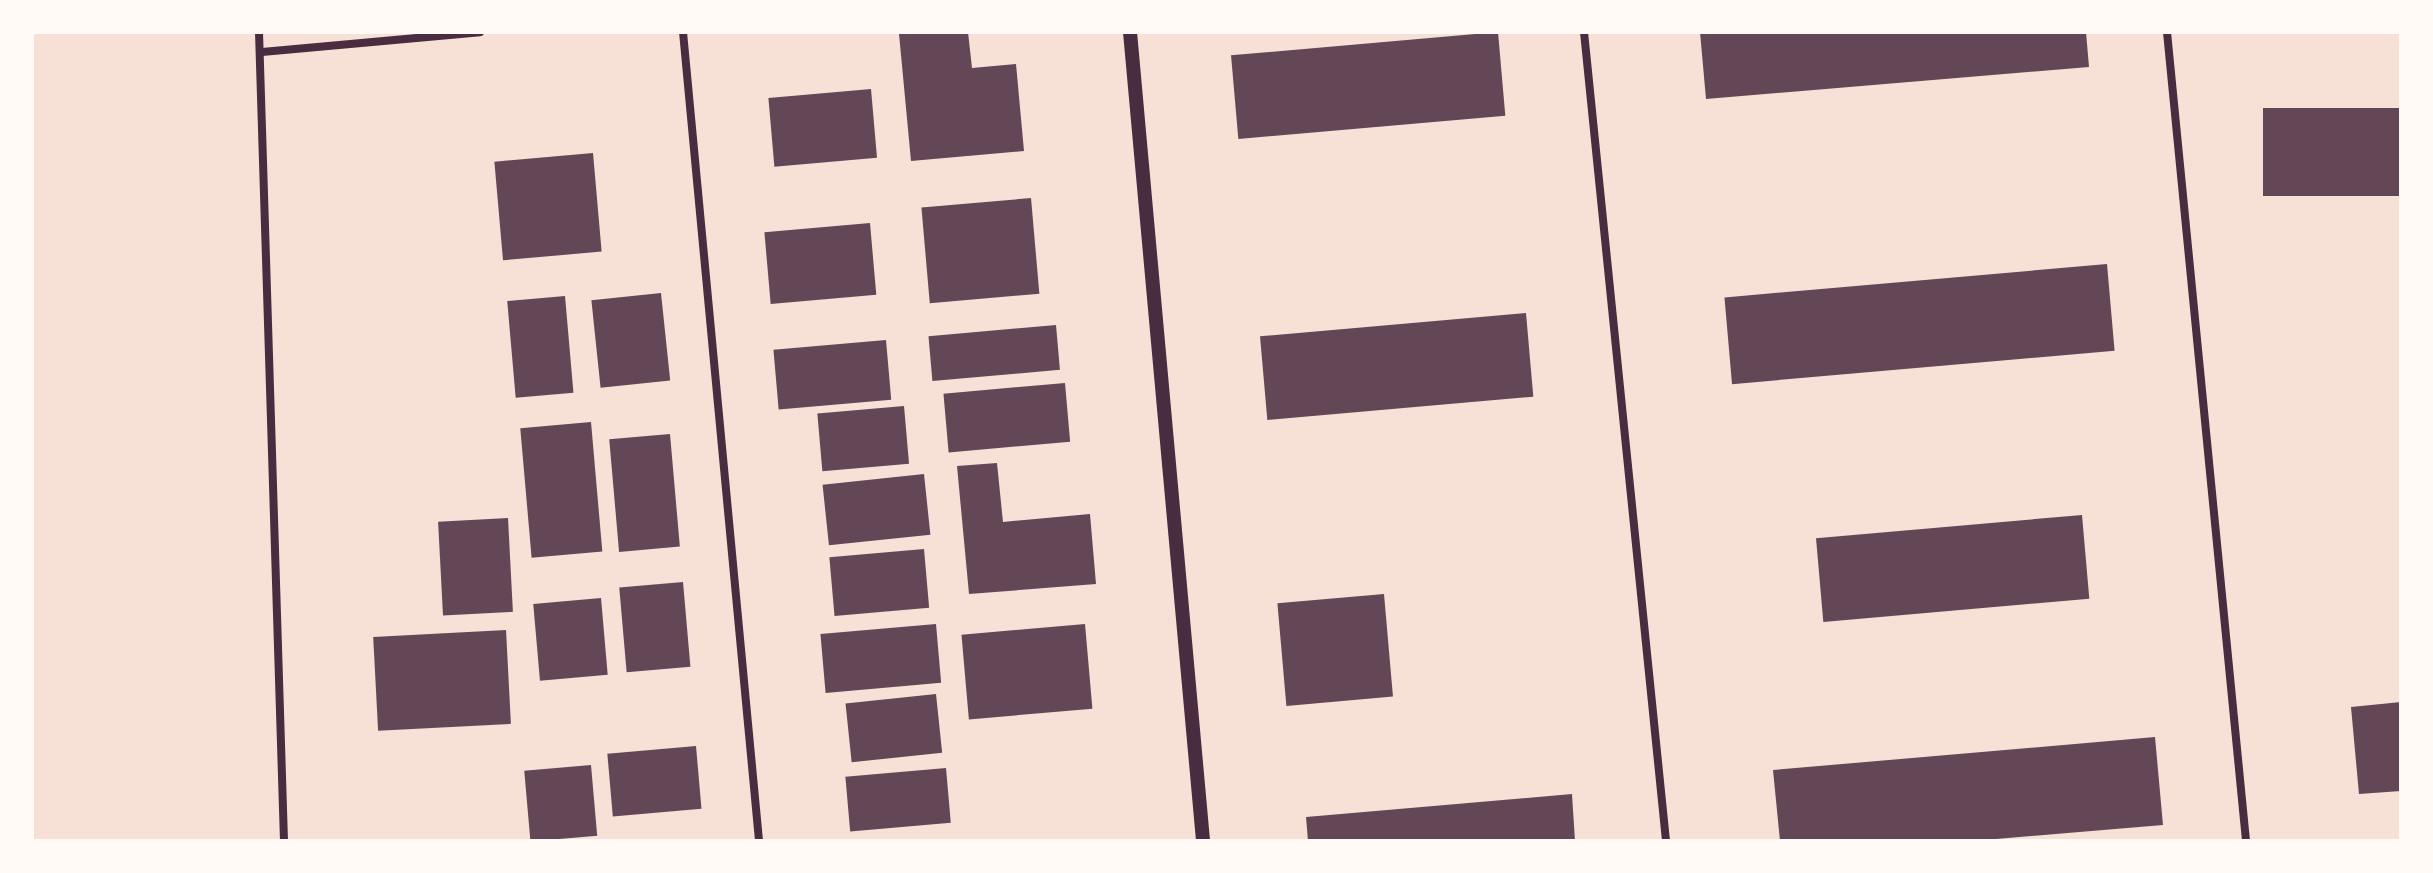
<!DOCTYPE html>
<html>
<head>
<meta charset="utf-8">
<style>
	body { margin:0 }
	#map { position:relative; width:2433px; height:873px; overflow:hidden; background:#f7e1d7; font-family:Spectral,serif }
	div>[style] { position:absolute }
	.building>* { inset:0; background:#644757; transform-origin:0 0 }
	.minor>* { height:8px; margin:-4px; padding:0 4px; transform-origin:4px; border-radius:4px; background:#4a2c40 }
	.tertiary>* { height:14px; margin:-7px; padding:0 7px; transform-origin:7px; border-radius:7px; background:#4a2c40 }
	span { translate:-50% -50%; white-space:nowrap; text-align:center; line-height:1.15; -webkit-text-stroke:8px #fffaf5; paint-order:stroke }
	.frame { position:absolute; inset:0; border:34px solid #fffaf5; pointer-events:none }
</style>
</head>
<body>
<div id="map">
	<div class="building">
		<div style="clip-path:polygon(925px 32px,968px 32px,972px 68px,1016px 64px,1024px 151px,911px 161px,899px 34px)"></div>
		<div style="left:1498px;top:32px;width:84px;height:268px;rotate:85deg"></div>
		<div style="clip-path:polygon(1700px 32px,2086px 32px,2089px 67px,1706px 99px)"></div>
		<div style="left:871px;top:89px;width:69px;height:103px;rotate:85deg"></div>
		<div style="left:2401px;top:108px;width:88px;height:138px;rotate:90deg"></div>
		<div style="left:593px;top:153px;width:99px;height:99px;rotate:85deg"></div>
		<div style="left:1031px;top:198px;width:96px;height:110px;rotate:85deg"></div>
		<div style="left:870px;top:223px;width:72px;height:106px;rotate:85deg"></div>
		<div style="left:2107px;top:264px;width:87px;height:384px;rotate:85deg"></div>
		<div style="left:661px;top:293px;width:88px;height:70px;rotate:84deg"></div>
		<div style="left:565px;top:296px;width:97px;height:58px;rotate:85deg"></div>
		<div style="left:1526px;top:313px;width:84px;height:267px;rotate:85deg"></div>
		<div style="left:1056px;top:325px;width:45px;height:128px;rotate:85deg"></div>
		<div style="left:886px;top:340px;width:60px;height:113px;rotate:85deg"></div>
		<div style="left:1065px;top:383px;width:59px;height:122px;rotate:85deg"></div>
		<div style="left:904px;top:406px;width:58px;height:87px;rotate:85deg"></div>
		<div style="left:591px;top:422px;width:130px;height:71px;rotate:85deg"></div>
		<div style="left:670px;top:434px;width:113px;height:61px;rotate:85deg"></div>
		<div style="clip-path:polygon(997px 463px,1003px 522px,1090px 514px,1096px 584px,969px 594px,957px 466px)"></div>
		<div style="left:924px;top:474px;width:61px;height:102px;rotate:84deg"></div>
		<div style="left:2082px;top:515px;width:84px;height:267px;rotate:85deg"></div>
		<div style="left:508px;top:518px;width:94px;height:70px;rotate:87deg"></div>
		<div style="left:924px;top:549px;width:59px;height:95px;rotate:85deg"></div>
		<div style="left:683px;top:582px;width:85px;height:64px;rotate:85deg"></div>
		<div style="left:1384px;top:594px;width:103px;height:107px;rotate:85deg"></div>
		<div style="left:601px;top:598px;width:77px;height:68px;rotate:85deg"></div>
		<div style="left:936px;top:624px;width:59px;height:116px;rotate:85deg"></div>
		<div style="left:1085px;top:624px;width:85px;height:124px;rotate:85deg"></div>
		<div style="left:506px;top:630px;width:94px;height:133px;rotate:87deg"></div>
		<div style="left:936px;top:694px;width:59px;height:91px;rotate:84deg"></div>
		<div style="clip-path:polygon(2401px 702px,2401px 791px,2359px 794px,2351px 707px)"></div>
		<div style="clip-path:polygon(2155px 737px,2163px 825px,1973px 841px,1780px 841px,1773px 770px)"></div>
		<div style="left:696px;top:746px;width:63px;height:89px;rotate:85deg"></div>
		<div style="left:591px;top:765px;width:71px;height:67px;rotate:85deg"></div>
		<div style="left:946px;top:768px;width:55px;height:101px;rotate:85deg"></div>
		<div style="clip-path:polygon(1572px 794px,1575px 841px,1308px 841px,1306px 817px)"></div>
	</div>
	<div class="minor">
		<div style="left:259px;top:32px;width:809px;rotate:88.23deg"></div>
		<div style="left:683px;top:32px;width:813px;rotate:84.63deg"></div>
		<div style="left:1584px;top:32px;width:813px;rotate:84.21deg"></div>
		<div style="left:2167px;top:32px;width:813px;rotate:84.42deg"></div>
		<div style="left:262px;top:52px;width:219px;rotate:-5.2deg"></div>
	</div>
	<div class="tertiary">
		<div style="left:1130px;top:32px;width:812px;rotate:84.84deg"></div>
	</div>
	<div class="frame"></div>
</div>
</body>
</html>
